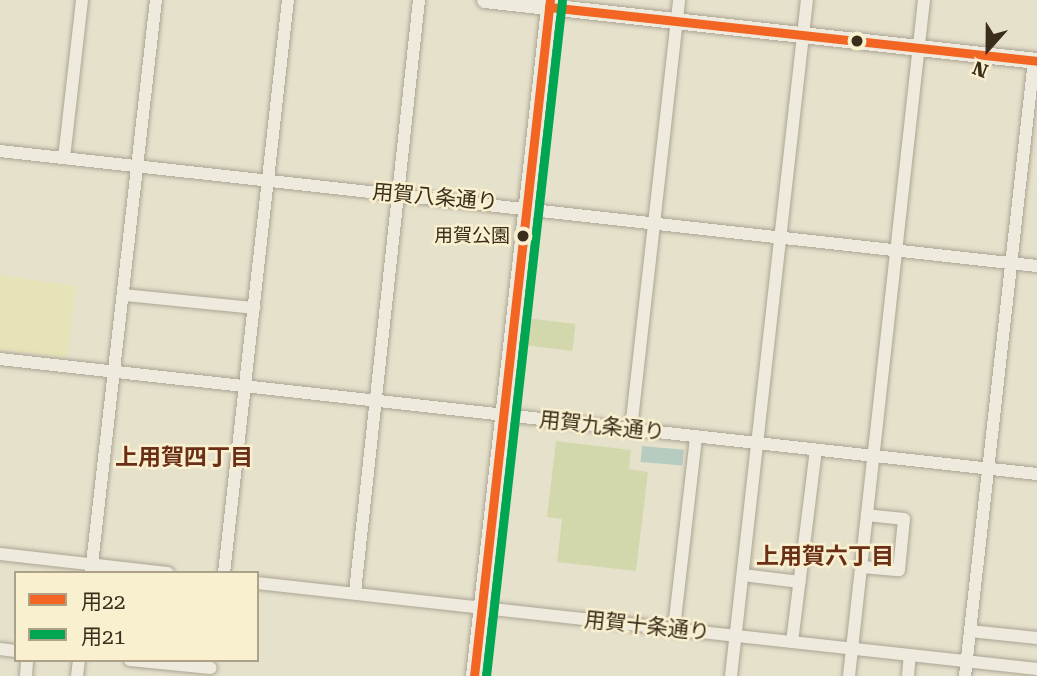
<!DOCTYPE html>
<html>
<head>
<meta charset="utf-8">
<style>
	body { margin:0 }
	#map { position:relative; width:1037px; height:676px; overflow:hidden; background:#e6e1cb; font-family:"Roboto Serif","Noto Sans JP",serif }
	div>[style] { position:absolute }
	.farmland>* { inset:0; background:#e7e3b9 }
	.green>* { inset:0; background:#d3d8ac; transform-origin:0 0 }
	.water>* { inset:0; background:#b6ccc0; transform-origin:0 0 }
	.roads { filter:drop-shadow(0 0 2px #aba494) drop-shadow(0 0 2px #aba494) }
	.street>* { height:12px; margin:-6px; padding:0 6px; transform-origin:6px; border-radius:6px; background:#eeeadd }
	.secondary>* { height:16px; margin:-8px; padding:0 8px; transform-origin:8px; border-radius:8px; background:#eeeadd }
	.bus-1>* { height:9px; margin:-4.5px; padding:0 4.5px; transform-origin:4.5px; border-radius:4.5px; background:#f26522 }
	.bus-2>* { height:9px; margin:-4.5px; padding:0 4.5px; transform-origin:4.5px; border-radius:4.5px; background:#00a651 }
	.dots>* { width:19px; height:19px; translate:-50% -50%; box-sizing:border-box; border:4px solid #f9f0cf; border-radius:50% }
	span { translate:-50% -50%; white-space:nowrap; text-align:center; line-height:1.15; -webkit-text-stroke:5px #f9f0cf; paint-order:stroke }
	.bus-label { font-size:19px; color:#3a2d1b }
	.right { translate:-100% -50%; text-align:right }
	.street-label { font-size:21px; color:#3a2d1b }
	.neighbourhood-label { font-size:23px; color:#6b2f17; font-weight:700 }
	.legend { position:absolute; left:14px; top:571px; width:245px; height:91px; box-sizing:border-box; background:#f9f0cf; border:2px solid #ada287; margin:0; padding:9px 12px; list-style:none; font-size:21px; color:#3a2d1b }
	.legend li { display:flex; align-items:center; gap:14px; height:35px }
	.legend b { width:35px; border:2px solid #ada287 }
	.north { position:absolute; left:953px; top:14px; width:70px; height:70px; -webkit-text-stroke:5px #f9f0cf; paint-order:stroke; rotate:201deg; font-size:19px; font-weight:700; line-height:28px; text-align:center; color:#3a2d1b }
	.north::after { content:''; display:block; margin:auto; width:24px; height:32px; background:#3a2d1b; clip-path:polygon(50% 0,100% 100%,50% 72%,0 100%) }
</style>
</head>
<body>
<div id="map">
	<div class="farmland">
		<div style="clip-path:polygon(0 275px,76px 286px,67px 358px,0 349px)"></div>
	</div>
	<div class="green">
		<div style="left:526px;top:318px;width:50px;height:27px;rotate:7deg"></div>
		<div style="clip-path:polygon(556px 441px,631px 450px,629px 469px,648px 472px,636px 571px,557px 562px,562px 519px,547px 517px)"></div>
	</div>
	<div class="water">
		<div style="left:642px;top:446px;width:42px;height:16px;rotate:5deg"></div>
	</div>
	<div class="roads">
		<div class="street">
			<div style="left:0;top:151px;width:1043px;rotate:6.33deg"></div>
			<div style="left:64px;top:158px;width:159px;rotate:-83.5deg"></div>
			<div style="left:124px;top:295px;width:131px;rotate:5.7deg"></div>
			<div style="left:0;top:359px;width:1043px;rotate:6.33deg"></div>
			<div style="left:631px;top:429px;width:432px;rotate:-83.6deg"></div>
			<div style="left:0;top:554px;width:169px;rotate:6.5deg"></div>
			<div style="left:862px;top:567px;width:37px;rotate:5deg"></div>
			<div style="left:899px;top:570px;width:51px;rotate:-84.4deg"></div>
			<div style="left:904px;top:519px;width:37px;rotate:-174deg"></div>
			<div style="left:91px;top:573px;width:577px;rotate:-83.53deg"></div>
			<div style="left:224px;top:573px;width:577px;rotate:-83.63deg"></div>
			<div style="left:743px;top:575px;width:57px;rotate:7deg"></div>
			<div style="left:257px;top:583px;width:785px;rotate:6.29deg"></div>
			<div style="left:355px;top:592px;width:595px;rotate:-83.83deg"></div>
			<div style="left:674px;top:628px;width:192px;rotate:-83.4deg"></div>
			<div style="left:970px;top:631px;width:67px;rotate:6deg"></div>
			<div style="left:792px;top:642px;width:193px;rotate:-82.9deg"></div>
			<div style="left:0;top:649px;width:16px;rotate:7deg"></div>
			<div style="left:130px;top:660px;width:81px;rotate:5.6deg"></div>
			<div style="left:26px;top:676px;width:16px;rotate:-86deg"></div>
			<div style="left:77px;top:676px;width:16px;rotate:-83deg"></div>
			<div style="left:731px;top:676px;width:680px;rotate:-83.59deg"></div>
			<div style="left:849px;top:676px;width:680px;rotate:-83.67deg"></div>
			<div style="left:908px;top:676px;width:21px;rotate:-85deg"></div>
			<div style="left:965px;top:676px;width:620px;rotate:-83.61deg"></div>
		</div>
		<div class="secondary">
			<div style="left:485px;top:0;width:555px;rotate:6.31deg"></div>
			<div style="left:474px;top:676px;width:680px;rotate:-83.59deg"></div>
		</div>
	</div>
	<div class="bus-1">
		<div style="left:549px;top:7px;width:491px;rotate:6.3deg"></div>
		<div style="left:474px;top:676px;width:680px;rotate:-83.59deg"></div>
	</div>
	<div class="bus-2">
		<div style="left:486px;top:676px;width:679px;rotate:-83.58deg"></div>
	</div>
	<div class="dots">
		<div style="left:857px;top:41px;background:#3a2d1b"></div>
		<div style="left:523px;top:236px;background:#3a2d1b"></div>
	</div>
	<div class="bus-label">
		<span class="right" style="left:510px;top:236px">用賀公園</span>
	</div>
	<div class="street-label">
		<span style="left:435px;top:197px;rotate:5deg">用賀八条通り</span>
		<span style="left:602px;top:426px;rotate:6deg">用賀九条通り</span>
		<span style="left:647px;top:626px;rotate:6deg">用賀十条通り</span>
	</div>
	<div class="neighbourhood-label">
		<span style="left:184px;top:458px">上用賀四丁目</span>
		<span style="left:825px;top:557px">上用賀六丁目</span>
	</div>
	<ul class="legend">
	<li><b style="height:9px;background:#f26522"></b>用22</li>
	<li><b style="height:9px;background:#00a651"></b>用21</li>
	</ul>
	<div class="north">N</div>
</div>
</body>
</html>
